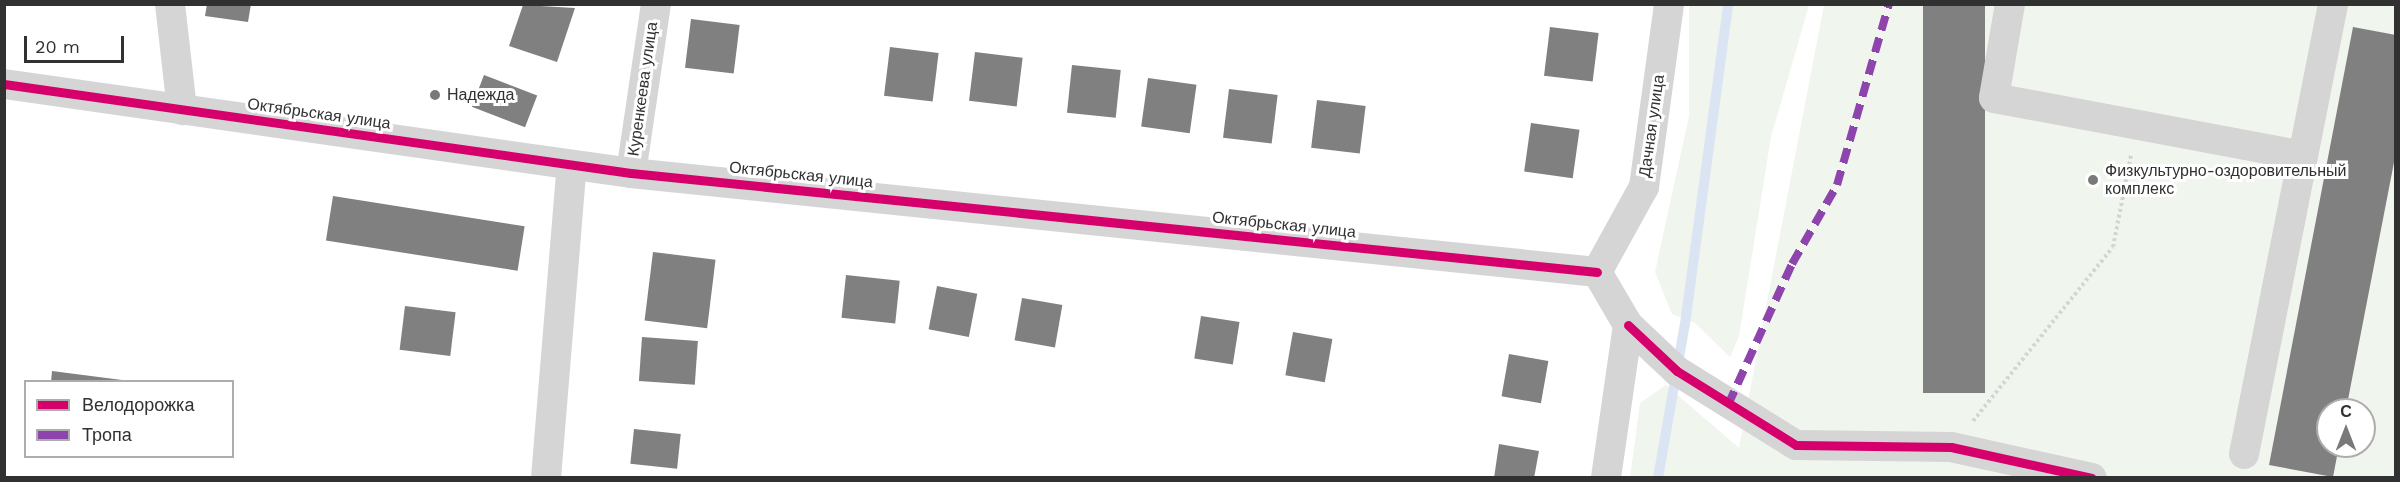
<!DOCTYPE html>
<html>
<head>
<meta charset="utf-8">
<style>
	body { margin:0 }
	#map { position:relative; width:2400px; height:482px; overflow:hidden; background:#fff; font-family:"Work Sans",sans-serif }
	div>[style] { position:absolute }
	.green>* { inset:0; background:#f0f5ed }
	.stream>* { height:10px; margin:-5px; padding:0 5px; transform-origin:5px; border-radius:5px; background:#dbe4f2 }
	.building>* { inset:0; background:#808080; transform-origin:0 0 }
	.path>* { height:4px; margin-top:-2px; transform-origin:0; background:repeating-linear-gradient(90deg,#d5d5d5 0 3px,transparent 0 6px) }
	.minor>* { height:30px; margin:-15px; padding:0 15px; transform-origin:15px; border-radius:15px; background:#d5d5d5 }
	.quiet>* { height:8px; margin-top:-4px; transform-origin:0; background:repeating-linear-gradient(90deg,#8e44ad 0 15px,transparent 0 23px) }
	.cycleway>* { height:9px; margin:-4.5px; padding:0 4.5px; transform-origin:4.5px; border-radius:4.5px; background:#d6006c }
	.dots>* { width:16px; height:16px; translate:-50% -50%; box-sizing:border-box; border:3px solid #fff; border-radius:50% }
	span { translate:-50% -50%; white-space:nowrap; text-align:center; line-height:1.15; -webkit-text-stroke:6px #fff; paint-order:stroke }
	.street-label { font-size:16px; color:#313131 }
	.poi-label { font-size:16px; color:#313131 }
	.left { translate:0 -50%; text-align:left }
	.frame { position:absolute; inset:0; border:6px solid #313131; pointer-events:none }
	.legend { position:absolute; left:24px; top:380px; width:210px; height:78px; box-sizing:border-box; background:#fff; border:2px solid #adadad; margin:0; padding:8px 10px; list-style:none; font-size:18px; color:#313131 }
	.legend li { display:flex; align-items:center; gap:12px; height:30px }
	.legend b { width:30px; border:2px solid #adadad }
	.north { position:absolute; left:2316px; top:398px; width:60px; height:60px; box-sizing:border-box; background:#fff; border:2px solid #adadad; border-radius:50%; rotate:0deg; font-size:16px; font-weight:700; line-height:24px; text-align:center; color:#313131 }
	.north::after { content:''; display:block; margin:auto; width:21px; height:27px; background:#797979; clip-path:polygon(50% 0,100% 100%,50% 72%,0 100%) }
	.scale { position:absolute; left:24px; top:36px; width:100px; height:27px; box-sizing:border-box; border:3px solid #313131; border-top:0; padding-left:8px; font-size:18px; line-height:21px; white-space:nowrap; color:#313131; -webkit-text-stroke:4px #fff; paint-order:stroke }
</style>
</head>
<body>
<div id="map">
	<div class="green">
		<div style="clip-path:polygon(1689px 5px,1809px 5px,1771px 137px,1739px 336px,1730px 357px,1695px 323px,1672px 314px,1655px 272px,1689px 116px)"></div>
		<div style="clip-path:polygon(evenodd,1824px 5px,2395px 5px,2395px 477px,1630px 478px,1640px 403px,1666px 385px,1739px 448px,1824px 5px,2328px 410px,2364px 410px,2364px 446px,2328px 446px,2328px 410px)"></div>
	</div>
	<div class="stream">
		<div style="left:1658px;top:478px;width:156px;rotate:-80.1deg"></div>
		<div style="left:1685px;top:324px;width:323px;rotate:-82.3deg"></div>
	</div>
	<div class="building">
		<div style="clip-path:polygon(207px 4px,251px 4px,248px 22px,205px 16px)"></div>
		<div style="left:1923px;top:4px;width:62px;height:389px"></div>
		<div style="clip-path:polygon(523px 5px,575px 8px,557px 62px,509px 46px)"></div>
		<div style="left:691px;top:19px;width:49px;height:49px;rotate:7deg"></div>
		<div style="left:1550px;top:27px;width:49px;height:49px;rotate:7deg"></div>
		<div style="clip-path:polygon(2353px 27px,2396px 35px,2396px 152px,2346px 410px,2328px 410px,2328px 446px,2339px 446px,2333px 477px,2269px 465px)"></div>
		<div style="left:890px;top:47px;width:49px;height:49px;rotate:7deg"></div>
		<div style="left:975px;top:52px;width:48px;height:49px;rotate:7deg"></div>
		<div style="left:1072px;top:65px;width:49px;height:48px;rotate:6deg"></div>
		<div style="left:484px;top:75px;width:57px;height:34px;rotate:21deg"></div>
		<div style="left:1148px;top:78px;width:49px;height:49px;rotate:8deg"></div>
		<div style="left:1229px;top:89px;width:49px;height:49px;rotate:7deg"></div>
		<div style="left:1317px;top:100px;width:49px;height:48px;rotate:7deg"></div>
		<div style="left:1531px;top:123px;width:49px;height:49px;rotate:8deg"></div>
		<div style="left:333px;top:196px;width:194px;height:45px;rotate:9deg"></div>
		<div style="left:653px;top:252px;width:63px;height:69px;rotate:7deg"></div>
		<div style="left:846px;top:275px;width:54px;height:43px;rotate:6deg"></div>
		<div style="left:937px;top:286px;width:41px;height:44px;rotate:11deg"></div>
		<div style="left:1022px;top:298px;width:41px;height:43px;rotate:10deg"></div>
		<div style="left:405px;top:306px;width:51px;height:44px;rotate:7deg"></div>
		<div style="left:1201px;top:316px;width:39px;height:43px;rotate:9deg"></div>
		<div style="left:1293px;top:332px;width:40px;height:44px;rotate:10deg"></div>
		<div style="left:642px;top:337px;width:56px;height:44px;rotate:4deg"></div>
		<div style="left:1509px;top:354px;width:40px;height:43px;rotate:10deg"></div>
		<div style="clip-path:polygon(52px 371px,122px 380px,122px 382px,51px 382px)"></div>
		<div style="left:634px;top:429px;width:47px;height:35px;rotate:6deg"></div>
		<div style="clip-path:polygon(1499px 444px,1539px 451px,1534px 478px,1494px 478px)"></div>
	</div>
	<div class="path">
		<div style="left:1973px;top:421px;width:223px;rotate:-51.2deg"></div>
		<div style="left:2113px;top:247px;width:94px;rotate:-78.9deg"></div>
	</div>
	<div class="minor">
		<div style="left:170px;top:4px;width:107px;rotate:83.5deg"></div>
		<div style="left:2010px;top:4px;width:95px;rotate:99.7deg"></div>
		<div style="left:1994px;top:98px;width:314px;rotate:10.6deg"></div>
		<div style="left:4px;top:84px;width:633px;rotate:8.08deg"></div>
		<div style="left:631px;top:173px;width:971px;rotate:5.85deg"></div>
		<div style="left:631px;top:173px;width:171px;rotate:-81.6deg"></div>
		<div style="left:1597px;top:272px;width:97px;rotate:-61.1deg"></div>
		<div style="left:1644px;top:187px;width:185px;rotate:-82.2deg"></div>
		<div style="left:1597px;top:272px;width:61px;rotate:59.7deg"></div>
		<div style="left:1628px;top:325px;width:155px;rotate:98.2deg"></div>
		<div style="left:1628px;top:325px;width:67px;rotate:43.2deg"></div>
		<div style="left:1677px;top:371px;width:140px;rotate:31.9deg"></div>
		<div style="left:1796px;top:445px;width:155px;rotate:0.7deg"></div>
		<div style="left:1951px;top:447px;width:144px;rotate:12.4deg"></div>
		<div style="left:2244px;top:454px;width:459px;rotate:-78.8deg"></div>
		<div style="left:546px;top:478px;width:314px;rotate:-85.3deg"></div>
	</div>
	<div class="quiet">
		<div style="left:1728px;top:405px;width:155px;rotate:-65.6deg"></div>
		<div style="left:1792px;top:264px;width:91px;rotate:-60.3deg"></div>
		<div style="left:1837px;top:185px;width:188px;rotate:-74deg"></div>
	</div>
	<div class="cycleway">
		<div style="left:4px;top:84px;width:633px;rotate:8.08deg"></div>
		<div style="left:631px;top:173px;width:971px;rotate:5.85deg"></div>
		<div style="left:1628px;top:325px;width:67px;rotate:43.2deg"></div>
		<div style="left:1677px;top:371px;width:140px;rotate:31.9deg"></div>
		<div style="left:1796px;top:445px;width:155px;rotate:0.7deg"></div>
		<div style="left:1951px;top:447px;width:144px;rotate:12.4deg"></div>
	</div>
	<div class="dots">
		<div style="left:435px;top:95px;background:#797979"></div>
		<div style="left:2093px;top:180px;background:#797979"></div>
	</div>
	<div class="street-label">
		<span style="left:643px;top:89px;rotate:-82deg">Куренкеева улица</span>
		<span style="left:319px;top:114px;rotate:8deg">Октябрьская улица</span>
		<span style="left:1652px;top:126px;rotate:-82deg">Дачная улица</span>
		<span style="left:801px;top:175px;rotate:6deg">Октябрьская улица</span>
		<span style="left:1284px;top:225px;rotate:6deg">Октябрьская улица</span>
	</div>
	<div class="poi-label">
		<span class="left" style="left:447px;top:95px">Надежда</span>
		<span class="left" style="left:2105px;top:180px">Физкультурно-оздоровительный<br>комплекс</span>
	</div>
	<div class="frame"></div>
	<ul class="legend">
	<li><b style="height:8px;background:#d6006c"></b>Велодорожка</li>
	<li><b style="height:8px;background:#8e44ad"></b>Тропа</li>
	</ul>
	<div class="north">С</div>
	<div class="scale">20 m</div>
</div>
</body>
</html>
